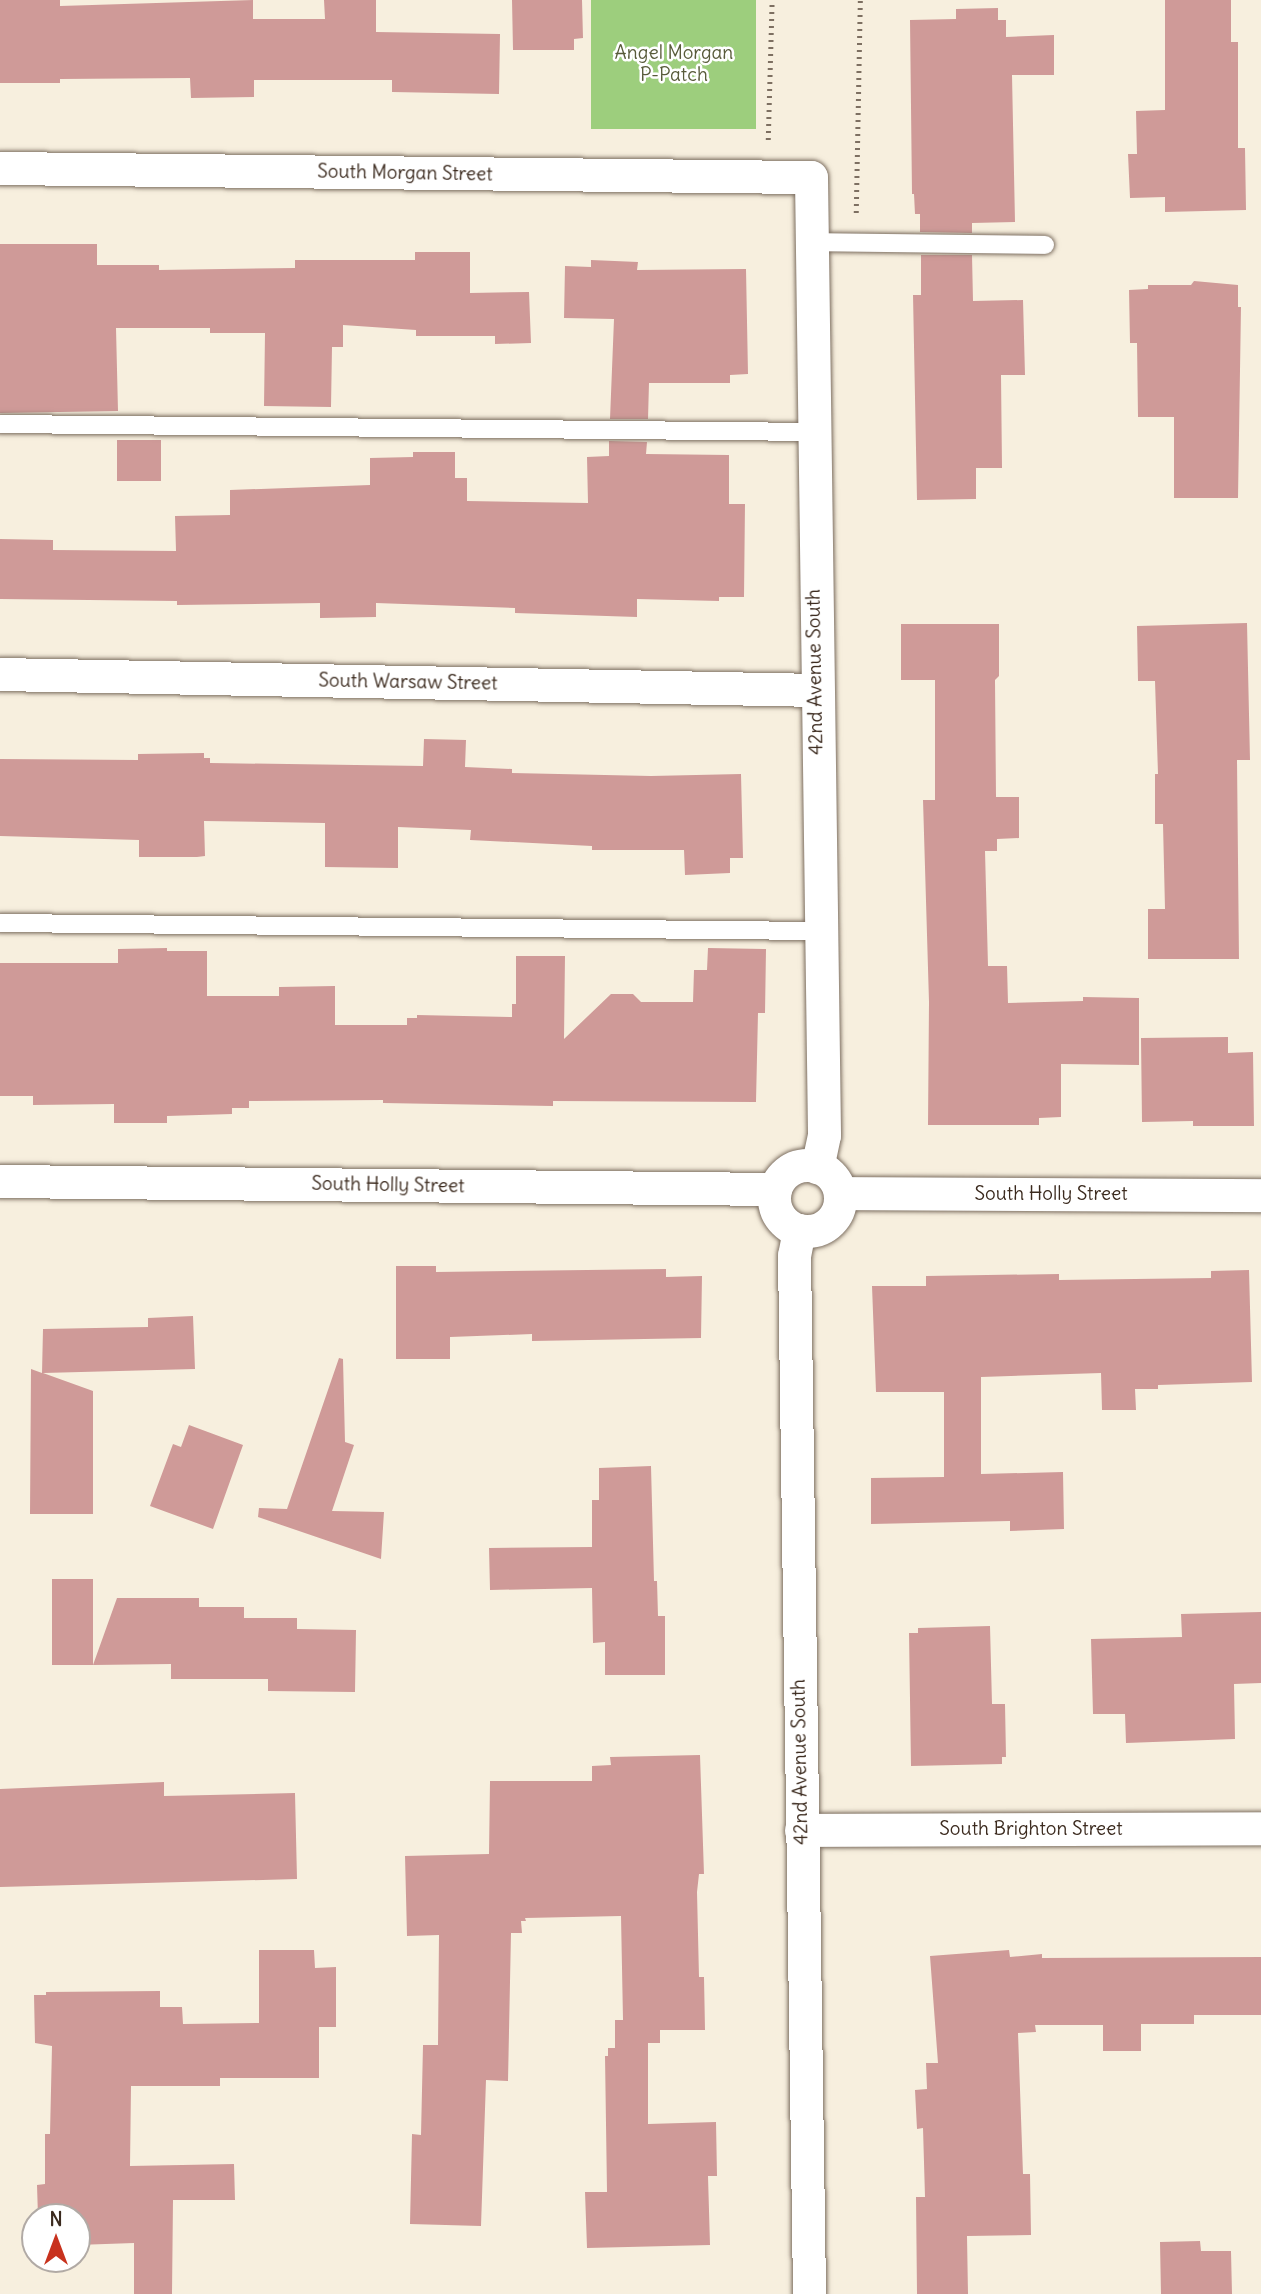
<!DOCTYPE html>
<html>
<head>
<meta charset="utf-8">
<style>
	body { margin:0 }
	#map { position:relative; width:1261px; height:2294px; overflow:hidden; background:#f7efde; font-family:Delius,sans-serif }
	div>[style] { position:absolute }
	.green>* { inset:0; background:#9dce7d; transform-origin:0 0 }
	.building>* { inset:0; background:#cf9a98; transform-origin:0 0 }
	.path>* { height:4.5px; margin-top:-2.25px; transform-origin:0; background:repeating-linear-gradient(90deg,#7d6f61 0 2px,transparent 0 7px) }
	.roads { filter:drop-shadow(0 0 2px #7d6f61) drop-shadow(0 0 2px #7d6f61) }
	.lane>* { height:18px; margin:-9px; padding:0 9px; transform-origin:9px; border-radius:9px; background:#fff }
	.street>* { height:33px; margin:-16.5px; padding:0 16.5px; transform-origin:16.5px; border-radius:16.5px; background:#fff }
	.street>.ring { margin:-16.5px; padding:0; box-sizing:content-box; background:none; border:33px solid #fff; border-radius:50% }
	span { translate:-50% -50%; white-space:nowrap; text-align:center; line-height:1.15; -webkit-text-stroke:5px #fff; paint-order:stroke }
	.park-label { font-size:19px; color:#585b3a }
	.street-label { font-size:19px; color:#3b2a1e }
	.north { position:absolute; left:21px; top:2203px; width:70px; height:70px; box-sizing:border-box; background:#fff; border:2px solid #b1aaa5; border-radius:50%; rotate:0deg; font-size:19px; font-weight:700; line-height:28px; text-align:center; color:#3b2a1e }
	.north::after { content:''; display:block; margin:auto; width:24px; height:32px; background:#c8321e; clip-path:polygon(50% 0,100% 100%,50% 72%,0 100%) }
</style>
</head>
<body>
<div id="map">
	<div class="green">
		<div style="left:591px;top:0;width:165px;height:129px"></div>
	</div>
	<div class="building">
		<div style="clip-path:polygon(0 0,60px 0,60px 6px,253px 0,253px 19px,325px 19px,324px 0,376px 0,376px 32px,500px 34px,499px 94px,392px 92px,392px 80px,254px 80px,254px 97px,191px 98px,190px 78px,60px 79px,60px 83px,0 83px)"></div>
		<div style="clip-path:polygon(512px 0,582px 0,583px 38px,574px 39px,574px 50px,513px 50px)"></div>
		<div style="clip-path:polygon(1165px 0,1231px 0,1231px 42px,1238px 42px,1238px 148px,1245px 148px,1246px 210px,1165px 212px,1165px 197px,1130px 198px,1128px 154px,1137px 154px,1136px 111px,1165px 110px)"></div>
		<div style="clip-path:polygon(998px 8px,998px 20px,1006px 20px,1006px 37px,1054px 35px,1054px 75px,1012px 75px,1015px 222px,972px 223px,972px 233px,920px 232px,920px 214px,915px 214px,914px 194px,912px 194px,910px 20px,956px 19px,956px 9px)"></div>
		<div style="clip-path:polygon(0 244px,97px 244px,97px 265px,159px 265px,159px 270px,295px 268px,295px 260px,415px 260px,415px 252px,470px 252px,470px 293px,529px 292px,531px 343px,495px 344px,495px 336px,416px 336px,416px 330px,343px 325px,343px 347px,332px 347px,331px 407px,264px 406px,265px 333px,210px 333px,210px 328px,116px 328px,118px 411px,0 413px)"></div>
		<div style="clip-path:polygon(921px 255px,972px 255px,973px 301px,1023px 300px,1025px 375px,1001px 375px,1002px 468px,976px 468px,976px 499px,917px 500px,913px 295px,921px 295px)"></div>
		<div style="clip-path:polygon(591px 260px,638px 262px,637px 270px,746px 269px,748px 374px,730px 375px,730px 383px,649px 383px,648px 419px,610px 419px,614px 319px,564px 318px,565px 266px,591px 267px)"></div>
		<div style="clip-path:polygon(1194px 281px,1238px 285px,1238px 307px,1241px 307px,1238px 498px,1174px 498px,1174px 417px,1138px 417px,1137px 343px,1130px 343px,1129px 290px,1148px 289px,1148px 285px,1191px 285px)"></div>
		<div style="left:117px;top:440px;width:44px;height:41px"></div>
		<div style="clip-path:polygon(609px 441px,647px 442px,646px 454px,729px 455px,729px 504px,745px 504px,744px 597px,719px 597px,719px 601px,637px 599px,637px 617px,515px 613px,515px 608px,376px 603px,376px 617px,320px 618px,320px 603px,177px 605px,177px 601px,0 599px,0 539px,53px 540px,53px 550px,176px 551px,175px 516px,230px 515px,230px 490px,370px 485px,370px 458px,413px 457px,413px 452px,455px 452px,455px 478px,467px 478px,467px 501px,588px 503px,587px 457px,609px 456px)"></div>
		<div style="clip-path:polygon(1247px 623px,1250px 760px,1237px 760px,1239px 959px,1148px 959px,1148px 909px,1165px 909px,1163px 824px,1155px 824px,1155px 774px,1158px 774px,1155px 681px,1138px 681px,1137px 626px)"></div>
		<div style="clip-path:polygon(901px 624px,999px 624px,999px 676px,995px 680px,996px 797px,1019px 797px,1019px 838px,997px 839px,997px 851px,985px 851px,988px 966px,1007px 966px,1008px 1003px,1083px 1001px,1083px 997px,1139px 998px,1139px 1065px,1061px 1064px,1061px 1117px,1039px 1118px,1039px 1125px,928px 1125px,929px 1002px,923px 800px,935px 800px,935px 680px,901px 680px)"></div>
		<div style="clip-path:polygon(424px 739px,466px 740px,465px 767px,512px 769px,512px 773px,651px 776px,741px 774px,743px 858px,730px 858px,730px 873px,685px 875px,684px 850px,592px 850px,592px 846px,470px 840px,471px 830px,398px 827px,398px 868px,325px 867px,325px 823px,204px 821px,205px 856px,197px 857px,139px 857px,139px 840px,0 836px,0 759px,138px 760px,138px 754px,204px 753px,204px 758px,210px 758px,210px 763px,423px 766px)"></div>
		<div style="clip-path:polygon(167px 948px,167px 951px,207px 951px,207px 996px,279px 996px,279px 987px,335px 986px,335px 1025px,407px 1025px,407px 1018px,417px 1018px,417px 1015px,512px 1017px,512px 1004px,516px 1004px,516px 956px,565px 956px,564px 1039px,611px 994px,633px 994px,641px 1002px,693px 1002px,694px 970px,707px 970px,708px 948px,766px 949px,765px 1013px,758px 1013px,756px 1102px,553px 1101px,553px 1106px,383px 1103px,383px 1100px,249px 1101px,249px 1108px,232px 1108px,232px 1114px,167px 1116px,167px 1123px,114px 1123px,114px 1104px,33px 1105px,33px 1096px,0 1096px,0 963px,118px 963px,118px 949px)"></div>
		<div style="clip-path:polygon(1228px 1037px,1228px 1053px,1253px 1052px,1254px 1126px,1193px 1126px,1193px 1121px,1142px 1122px,1141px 1038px)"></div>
		<div style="clip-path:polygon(396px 1266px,436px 1266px,436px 1272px,666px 1269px,666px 1277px,702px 1276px,701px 1338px,532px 1341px,532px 1334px,450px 1337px,450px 1359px,396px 1359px)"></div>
		<div style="clip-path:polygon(1249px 1270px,1252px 1382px,1158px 1385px,1158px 1389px,1135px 1389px,1136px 1410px,1102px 1410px,1101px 1373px,981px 1377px,981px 1474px,1063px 1472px,1064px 1529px,1010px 1531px,1010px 1521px,871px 1524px,871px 1478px,944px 1477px,944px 1392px,876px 1392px,872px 1286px,926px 1286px,926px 1276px,1059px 1274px,1059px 1280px,1211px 1278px,1211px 1271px)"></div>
		<div style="clip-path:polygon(193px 1316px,195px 1369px,43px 1373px,93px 1391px,93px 1514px,30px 1514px,31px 1369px,42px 1373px,43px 1329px,148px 1327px,148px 1318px)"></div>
		<div style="clip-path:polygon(339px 1358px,343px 1359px,345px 1442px,354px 1445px,332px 1511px,384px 1512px,381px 1559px,258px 1517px,259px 1508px,287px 1509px)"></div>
		<div style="clip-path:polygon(189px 1425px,243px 1445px,213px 1529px,150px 1506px,173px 1444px,181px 1447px)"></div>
		<div style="clip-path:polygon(651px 1466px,654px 1581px,657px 1581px,658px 1616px,665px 1616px,665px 1675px,605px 1675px,605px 1642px,593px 1643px,592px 1588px,490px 1590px,489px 1548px,592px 1547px,592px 1500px,599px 1500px,599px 1468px)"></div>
		<div style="left:52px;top:1579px;width:41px;height:86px"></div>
		<div style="clip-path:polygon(117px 1598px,199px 1598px,199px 1607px,244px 1607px,244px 1618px,297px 1618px,297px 1629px,356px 1630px,355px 1692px,268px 1691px,268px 1679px,171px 1679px,171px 1664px,93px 1665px)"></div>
		<div style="clip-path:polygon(1261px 1612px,1261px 1683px,1234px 1684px,1235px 1739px,1126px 1743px,1125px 1714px,1093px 1714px,1091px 1639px,1182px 1637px,1181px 1614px)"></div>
		<div style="clip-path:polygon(990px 1626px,992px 1704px,1005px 1704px,1006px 1757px,1002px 1757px,1002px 1764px,911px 1766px,909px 1633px,918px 1633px,918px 1628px)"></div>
		<div style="clip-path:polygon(700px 1755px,704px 1874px,699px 1874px,697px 1892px,699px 1977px,704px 1977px,705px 2030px,660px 2030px,660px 2043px,648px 2043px,648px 2124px,716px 2122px,717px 2176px,708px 2176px,710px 2245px,587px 2248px,585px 2192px,607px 2192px,605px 2056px,608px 2056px,608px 2048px,615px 2048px,615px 2020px,623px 2020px,621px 1916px,525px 1918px,526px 1921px,521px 1921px,522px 1933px,511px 1933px,508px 2081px,486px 2080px,481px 2226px,410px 2224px,412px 2134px,421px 2135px,423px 2045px,438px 2045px,439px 1935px,407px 1936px,405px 1856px,489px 1854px,490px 1781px,592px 1781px,592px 1766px,611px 1765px,610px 1757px)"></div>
		<div style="clip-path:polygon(164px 1782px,164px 1796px,295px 1793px,297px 1879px,0 1887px,0 1789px)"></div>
		<div style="clip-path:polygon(259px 1950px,314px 1950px,315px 1968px,336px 1967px,336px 2027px,319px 2027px,319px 2078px,220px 2078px,220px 2086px,131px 2086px,130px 2166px,234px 2164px,235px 2200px,173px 2200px,172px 2294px,134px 2294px,134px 2243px,77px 2245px,77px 2217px,38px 2217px,37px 2185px,45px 2184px,45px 2134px,50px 2134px,52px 2046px,35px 2043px,34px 1995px,46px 1995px,46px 1992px,160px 1991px,160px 2007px,182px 2007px,183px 2024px,259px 2023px)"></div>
		<div style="clip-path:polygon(1009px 1950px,1010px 1957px,1042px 1954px,1042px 1958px,1261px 1957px,1261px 2015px,1194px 2015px,1194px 2024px,1141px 2024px,1141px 2051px,1103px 2051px,1103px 2025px,1035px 2025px,1036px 2032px,1018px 2033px,1023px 2174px,1030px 2174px,1031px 2235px,967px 2236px,968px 2294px,917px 2294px,916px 2197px,925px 2197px,923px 2128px,917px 2129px,915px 2090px,927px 2089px,926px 2063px,938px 2063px,930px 1956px)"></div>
		<div style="clip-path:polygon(1200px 2241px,1201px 2251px,1231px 2251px,1232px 2294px,1161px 2294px,1160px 2242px)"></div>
	</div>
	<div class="path">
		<div style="left:768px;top:140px;width:140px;rotate:-88.4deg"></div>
		<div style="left:856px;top:213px;width:213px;rotate:-88.9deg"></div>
	</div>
	<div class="roads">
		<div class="lane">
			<div style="left:811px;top:242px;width:234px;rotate:0.7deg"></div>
			<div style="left:0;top:424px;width:813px;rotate:0.56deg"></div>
			<div style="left:0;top:923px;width:819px;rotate:0.56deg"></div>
		</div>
		<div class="street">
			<div style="left:0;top:168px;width:811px;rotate:0.64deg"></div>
			<div style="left:811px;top:177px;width:958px;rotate:89.22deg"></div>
			<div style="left:824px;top:1135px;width:33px;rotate:102deg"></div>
			<div style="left:0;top:674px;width:815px;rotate:1.12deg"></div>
			<div class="ring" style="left:774px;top:1165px;width:33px;height:33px"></div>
			<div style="left:0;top:1181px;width:775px;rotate:0.59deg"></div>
			<div style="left:840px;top:1193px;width:421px;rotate:0.3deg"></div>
			<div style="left:799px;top:1230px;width:25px;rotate:101deg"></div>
			<div style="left:794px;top:1255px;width:1039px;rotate:89.17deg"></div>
			<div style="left:801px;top:1830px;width:460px;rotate:-0.2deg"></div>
		</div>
	</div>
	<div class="park-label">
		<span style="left:674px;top:64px">Angel Morgan<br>P-Patch</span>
	</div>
	<div class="street-label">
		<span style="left:405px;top:173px;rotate:1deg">South Morgan Street</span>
		<span style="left:815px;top:672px;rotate:-91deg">42nd Avenue South</span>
		<span style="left:408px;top:682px;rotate:1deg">South Warsaw Street</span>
		<span style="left:388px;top:1185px;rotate:1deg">South Holly Street</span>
		<span style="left:1051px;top:1194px">South Holly Street</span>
		<span style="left:800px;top:1762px;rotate:-91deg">42nd Avenue South</span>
		<span style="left:1031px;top:1829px">South Brighton Street</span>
	</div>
	<div class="north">N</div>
</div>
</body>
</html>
